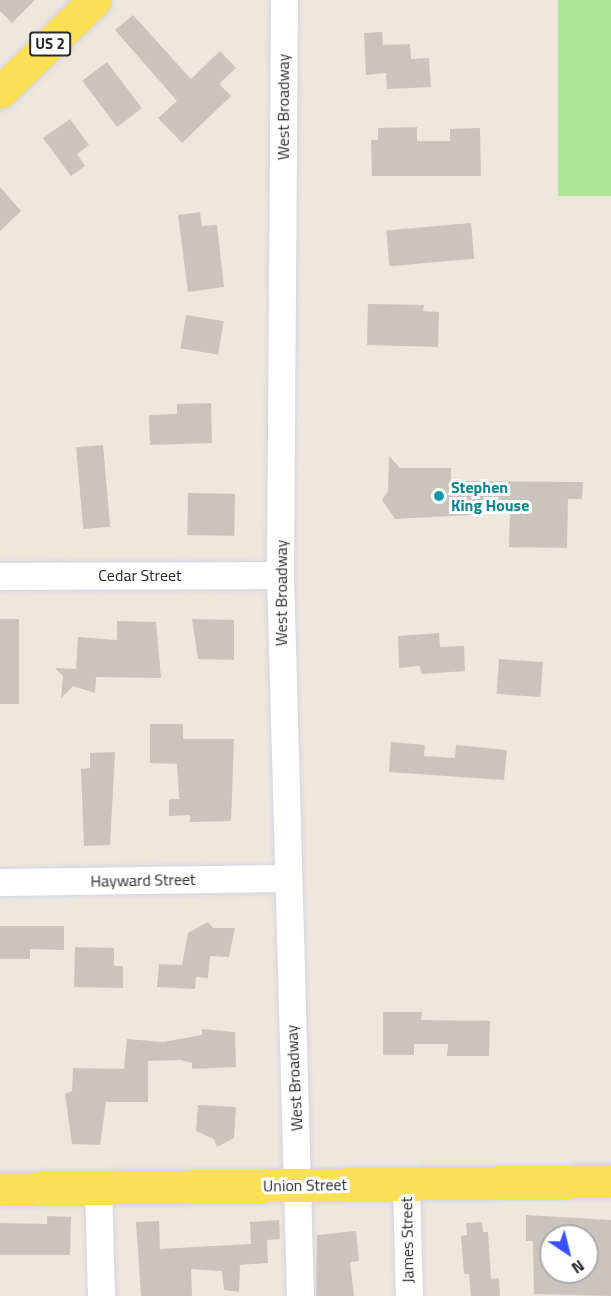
<!DOCTYPE html>
<html>
<head>
<meta charset="utf-8">
<style>
	body { margin:0 }
	#map { position:relative; width:611px; height:1296px; overflow:hidden; background:#eee7dc; font-family:"Titillium Web",sans-serif }
	div>[style] { position:absolute }
	.green>* { inset:0; background:#ace895; transform-origin:0 0 }
	.building>* { inset:0; background:#c9c4bc; transform-origin:0 0 }
	.roads { filter:drop-shadow(0 0 2px #d1d4e5) drop-shadow(0 0 2px #d1d4e5) }
	.minor>* { height:27px; margin:-13.5px; padding:0 13.5px; transform-origin:13.5px; border-radius:13.5px; background:#fff }
	.major>* { height:33px; margin:-16.5px; padding:0 16.5px; transform-origin:16.5px; border-radius:16.5px; background:#fbdf55 }
	.dots>* { width:16px; height:16px; translate:-50% -50%; box-sizing:border-box; border:3px solid #fff; border-radius:50% }
	span { translate:-50% -50%; white-space:nowrap; text-align:center; line-height:1.15; -webkit-text-stroke:6px #fff; paint-order:stroke }
	.shield-label span { padding:2px 4px; background:#fff; border:2px solid; border-radius:4px; -webkit-text-stroke-width:0 }
	.shield-label { font-size:15px; color:#2b2b2b; font-weight:700 }
	.street-label { font-size:16px; color:#2b2b2b }
	.culture-label { font-size:16px; color:#0d838f; font-weight:700 }
	.left { translate:0 -50%; text-align:left }
	.north { position:absolute; left:539px; top:1224px; width:60px; height:60px; box-sizing:border-box; background:#fff; border:2px solid #aaa; border-radius:50%; rotate:145deg; font-size:16px; font-weight:700; line-height:24px; text-align:center; color:#2b2b2b }
	.north::after { content:''; display:block; margin:auto; width:21px; height:27px; background:#3850ff; clip-path:polygon(50% 0,100% 100%,50% 72%,0 100%) }
</style>
</head>
<body>
<div id="map">
	<div class="green">
		<div style="left:558px;top:0;width:53px;height:196px"></div>
	</div>
	<div class="building">
		<div style="clip-path:polygon(0 0,35px 0,12px 23px,0 11px)"></div>
		<div style="clip-path:polygon(133px 15px,191px 79px,220px 51px,236px 68px,219px 84px,231px 96px,182px 143px,158px 118px,177px 101px,115px 30px)"></div>
		<div style="clip-path:polygon(382px 32px,383px 45px,410px 44px,411px 59px,429px 58px,431px 87px,387px 89px,386px 73px,366px 75px,364px 33px)"></div>
		<div style="left:107px;top:62px;width:58px;height:31px;rotate:53deg"></div>
		<div style="clip-path:polygon(70px 119px,89px 145px,77px 154px,85px 166px,71px 176px,43px 138px)"></div>
		<div style="clip-path:polygon(417px 127px,417px 141px,450px 141px,450px 129px,480px 128px,481px 176px,372px 176px,371px 140px,378px 140px,378px 128px)"></div>
		<div style="clip-path:polygon(0 187px,21px 211px,0 231px)"></div>
		<div style="clip-path:polygon(200px 212px,202px 226px,217px 225px,224px 287px,188px 292px,178px 215px)"></div>
		<div style="left:471px;top:223px;width:36px;height:85px;rotate:85deg"></div>
		<div style="clip-path:polygon(368px 304px,424px 305px,423px 311px,439px 312px,438px 347px,367px 345px)"></div>
		<div style="left:186px;top:315px;width:38px;height:34px;rotate:9deg"></div>
		<div style="clip-path:polygon(211px 403px,212px 443px,150px 445px,149px 415px,177px 414px,177px 404px)"></div>
		<div style="left:103px;top:445px;width:82px;height:27px;rotate:85deg"></div>
		<div style="clip-path:polygon(389px 456px,400px 468px,451px 468px,451px 481px,583px 482px,582px 499px,568px 499px,567px 548px,509px 547px,510px 513px,395px 519px,382px 500px,388px 491px)"></div>
		<div style="left:188px;top:493px;width:47px;height:42px;rotate:1deg"></div>
		<div style="left:0;top:619px;width:19px;height:85px"></div>
		<div style="clip-path:polygon(192px 619px,234px 620px,234px 660px,198px 659px)"></div>
		<div style="clip-path:polygon(117px 621px,156px 622px,161px 678px,96px 677px,95px 693px,73px 686px,61px 698px,63px 676px,55px 668px,76px 669px,78px 637px,117px 640px)"></div>
		<div style="clip-path:polygon(439px 633px,440px 647px,464px 646px,465px 671px,421px 674px,420px 666px,399px 668px,398px 636px)"></div>
		<div style="left:499px;top:659px;width:44px;height:35px;rotate:4deg"></div>
		<div style="clip-path:polygon(150px 724px,183px 724px,183px 739px,234px 739px,231px 821px,190px 822px,190px 815px,169px 816px,169px 799px,179px 799px,177px 764px,150px 763px)"></div>
		<div style="clip-path:polygon(391px 742px,425px 745px,424px 756px,455px 758px,456px 745px,507px 750px,504px 780px,389px 772px)"></div>
		<div style="clip-path:polygon(115px 752px,110px 845px,84px 846px,81px 769px,90px 768px,90px 753px)"></div>
		<div style="clip-path:polygon(208px 922px,213px 928px,235px 928px,229px 957px,210px 956px,208px 978px,196px 977px,195px 989px,157px 987px,159px 964px,182px 965px,188px 933px)"></div>
		<div style="clip-path:polygon(0 926px,64px 926px,64px 950px,30px 949px,30px 959px,0 959px)"></div>
		<div style="clip-path:polygon(75px 947px,114px 948px,114px 966px,123px 966px,123px 988px,74px 987px)"></div>
		<div style="clip-path:polygon(383px 1012px,422px 1012px,421px 1020px,490px 1021px,489px 1056px,447px 1056px,448px 1044px,414px 1044px,414px 1055px,383px 1055px)"></div>
		<div style="clip-path:polygon(202px 1029px,235px 1032px,236px 1067px,192px 1069px,192px 1063px,181px 1060px,148px 1061px,148px 1102px,106px 1102px,100px 1145px,72px 1144px,65px 1094px,72px 1091px,73px 1068px,124px 1069px,127px 1039px,163px 1042px,202px 1035px)"></div>
		<div style="clip-path:polygon(198px 1105px,236px 1107px,234px 1138px,217px 1147px,214px 1139px,196px 1131px)"></div>
		<div style="clip-path:polygon(evenodd,526px 1215px,611px 1220px,611px 1296px,534px 1294px,533px 1241px,526px 1241px,526px 1215px,551px 1236px,589px 1236px,588px 1272px,551px 1272px,551px 1236px)"></div>
		<div style="clip-path:polygon(47px 1216px,71px 1217px,70px 1255px,0 1255px,0 1223px,47px 1224px)"></div>
		<div style="clip-path:polygon(279px 1220px,280px 1239px,267px 1240px,268px 1263px,240px 1265px,239px 1292px,224px 1290px,222px 1271px,191px 1269px,192px 1296px,141px 1296px,136px 1222px,159px 1221px,160px 1249px,251px 1244px,250px 1222px)"></div>
		<div style="clip-path:polygon(482px 1222px,483px 1232px,488px 1232px,491px 1279px,499px 1278px,500px 1296px,471px 1296px,469px 1274px,464px 1274px,461px 1236px,467px 1235px,466px 1223px)"></div>
		<div style="clip-path:polygon(356px 1231px,359px 1261px,350px 1262px,354px 1296px,316px 1296px,317px 1235px)"></div>
	</div>
	<div class="roads">
		<div class="minor">
			<div style="left:284px;top:0;width:575px;rotate:90.4deg"></div>
			<div style="left:280px;top:575px;width:721px;rotate:88.41deg"></div>
			<div style="left:0;top:576px;width:280px;rotate:-0.2deg"></div>
			<div style="left:0;top:882px;width:285px;rotate:-0.8deg"></div>
			<div style="left:406px;top:1184px;width:112px;rotate:88.5deg"></div>
			<div style="left:98px;top:1187px;width:109px;rotate:88.4deg"></div>
		</div>
		<div class="major">
			<div style="left:0;top:92px;width:132px;rotate:-44.1deg"></div>
			<div style="left:0;top:1189px;width:611px;rotate:-0.75deg"></div>
		</div>
	</div>
	<div class="dots">
		<div style="left:439px;top:496px;background:#0f9aa8"></div>
	</div>
	<div class="shield-label">
		<span style="left:50px;top:44px">US 2</span>
	</div>
	<div class="street-label">
		<span style="left:283px;top:107px;rotate:-90deg">West Broadway</span>
		<span style="left:140px;top:575px">Cedar Street</span>
		<span style="left:281px;top:593px;rotate:-90deg">West Broadway</span>
		<span style="left:143px;top:880px;rotate:-1deg">Hayward Street</span>
		<span style="left:294px;top:1078px;rotate:-93deg">West Broadway</span>
		<span style="left:305px;top:1185px;rotate:-1deg">Union Street</span>
		<span style="left:407px;top:1240px;rotate:-91deg">James Street</span>
	</div>
	<div class="culture-label">
		<span class="left" style="left:451px;top:496px">Stephen<br>King House</span>
	</div>
	<div class="north">N</div>
</div>
</body>
</html>
